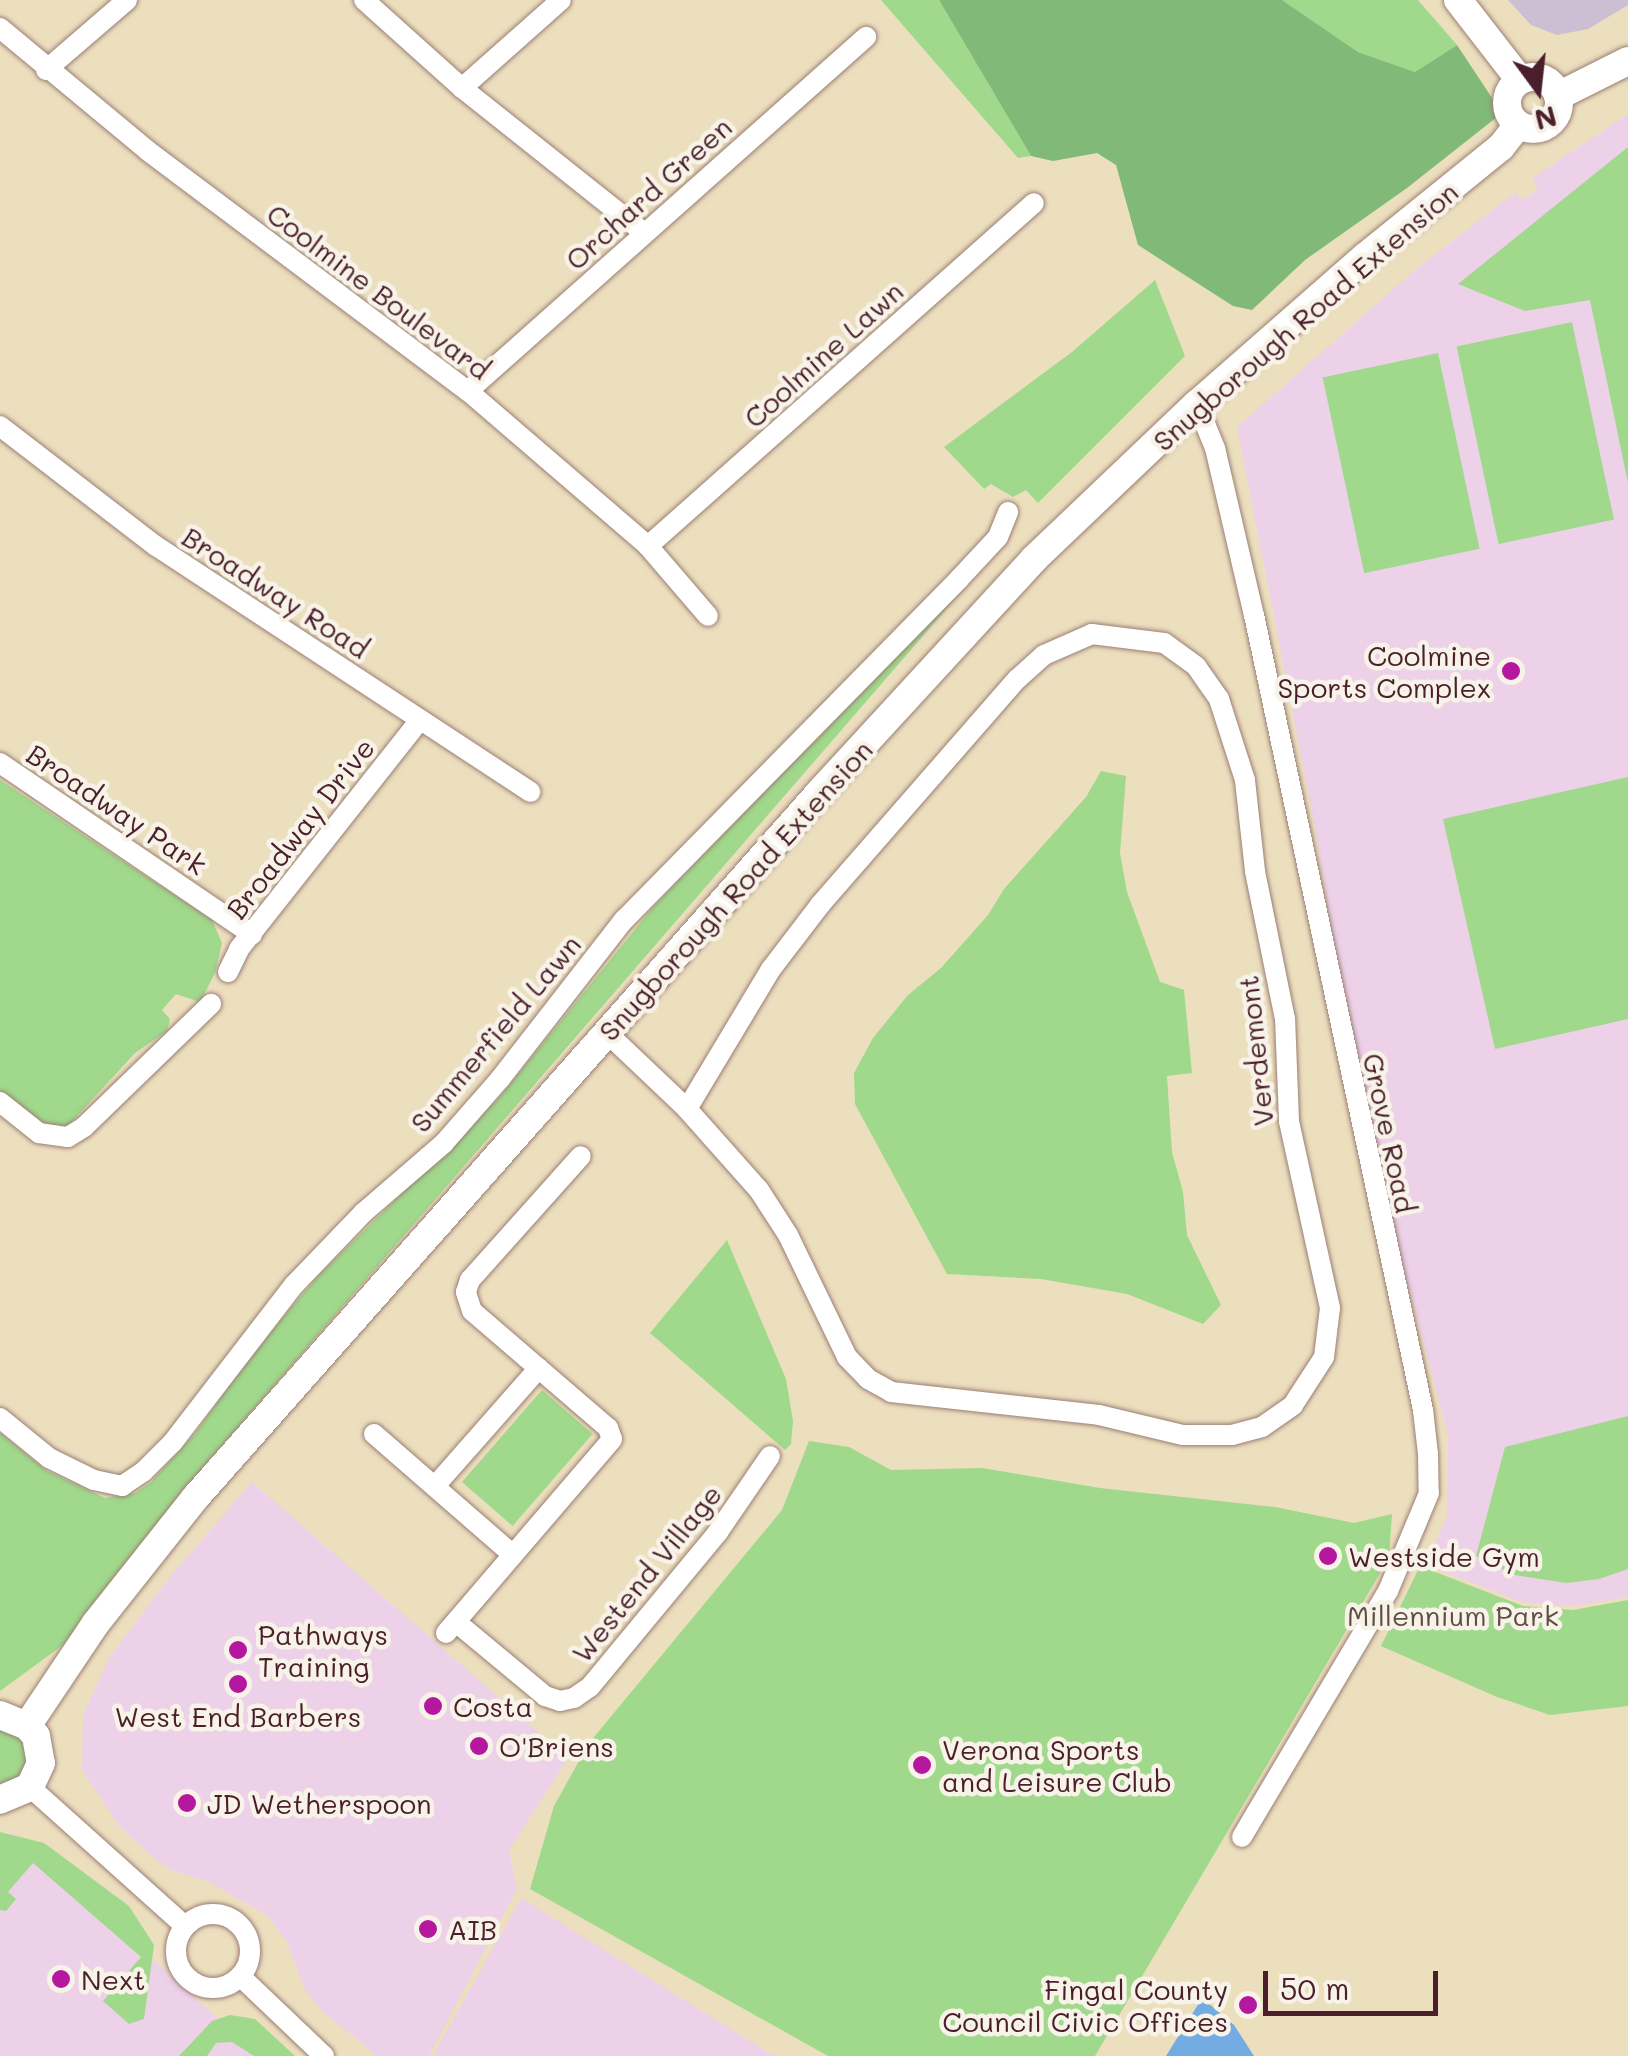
<!DOCTYPE html>
<html>
<head>
<meta charset="utf-8">
<style>
	body { margin:0 }
	#map { position:relative; width:1628px; height:2056px; overflow:hidden; background:#ecdfbe; font-family:Mali,sans-serif }
	div>[style] { position:absolute }
	.built>* { inset:0; background:#edd1e9 }
	.industrial>* { inset:0; background:#ccbfd4 }
	.green>* { inset:0; background:#a0d98c; transform-origin:0 0 }
	.forest>* { inset:0; background:#80b978 }
	.water>* { inset:0; background:#73abe2 }
	.roads { filter:drop-shadow(0 0 2px #9b7f74) drop-shadow(0 0 2px #9b7f74) }
	.street>* { height:20px; margin:-10px; padding:0 10px; transform-origin:10px; border-radius:10px; background:#fff }
	.street>.ring { margin:-10px; padding:0; box-sizing:content-box; background:none; border:20px solid #fff; border-radius:50% }
	.secondary>* { height:28px; margin:-14px; padding:0 14px; transform-origin:14px; border-radius:14px; background:#fff }
	.secondary>.ring { margin:-14px; padding:0; box-sizing:content-box; background:none; border:28px solid #fff; border-radius:50% }
	.dots>* { width:28px; height:28px; translate:-50% -50%; box-sizing:border-box; border:5px solid #f7f3e8; border-radius:50% }
	span { translate:-50% -50%; white-space:nowrap; text-align:center; line-height:1.15; -webkit-text-stroke:9px #f7f3e8; paint-order:stroke }
	.street-label { font-size:28px; color:#4a1f2b }
	.poi-label { font-size:28px; color:#4a1f2b }
	.right { translate:-100% -50%; text-align:right }
	.left { translate:0 -50%; text-align:left }
	.park-label { font-size:28px; color:#604e43 }
	.north { position:absolute; left:1488px; top:40px; width:100px; height:100px; -webkit-text-stroke:8px #f7f3e8; paint-order:stroke; rotate:165deg; font-size:28px; font-weight:700; line-height:40px; text-align:center; color:#4a1f2b }
	.north::after { content:''; display:block; margin:auto; width:35px; height:45px; background:#4a1f2b; clip-path:polygon(50% 0,100% 100%,50% 72%,0 100%) }
	.scale { position:absolute; left:1263px; top:1971px; width:175px; height:45px; box-sizing:border-box; border:5px solid #4a1f2b; border-top:0; padding-left:12px; font-size:30px; line-height:35px; white-space:nowrap; color:#4a1f2b; -webkit-text-stroke:8px #f7f3e8; paint-order:stroke }
</style>
</head>
<body>
<div id="map">
	<div class="built">
		<div style="clip-path:polygon(1628px 114px,1628px 1597px,1573px 1606px,1521px 1602px,1426px 1565px,1447px 1516px,1448px 1434px,1358px 1097px,1315px 827px,1237px 427px,1415px 270px,1516px 192px,1522px 200px,1538px 189px,1532px 178px)"></div>
		<div style="clip-path:polygon(252px 1482px,568px 1758px,509px 1851px,517px 1889px,429px 2056px,377px 2056px,320px 2009px,304px 1988px,287px 1942px,267px 1915px,207px 1881px,173px 1871px,156px 1860px,119px 1826px,82px 1770px,83px 1715px,109px 1658px,169px 1578px)"></div>
		<div style="clip-path:polygon(14px 1832px,226px 2026px,269px 2056px,0 2056px,0 1848px)"></div>
		<div style="clip-path:polygon(521px 1898px,774px 2056px,433px 2056px)"></div>
	</div>
	<div class="industrial">
		<div style="clip-path:polygon(1508px 0,1628px 0,1628px 5px,1588px 29px,1557px 35px,1531px 25px)"></div>
	</div>
	<div class="green">
		<div style="clip-path:polygon(881px 0,939px 0,1031px 156px,1018px 158px)"></div>
		<div style="clip-path:polygon(1282px 0,1418px 0,1457px 45px,1415px 72px,1358px 52px)"></div>
		<div style="clip-path:polygon(1628px 147px,1628px 483px,1590px 300px,1525px 311px,1458px 284px)"></div>
		<div style="clip-path:polygon(1155px 280px,1185px 356px,1038px 503px,1026px 490px,1013px 497px,991px 484px,984px 489px,944px 447px,1072px 352px)"></div>
		<div style="left:1572px;top:322px;width:202px;height:118px;rotate:78deg"></div>
		<div style="left:1438px;top:353px;width:200px;height:118px;rotate:78deg"></div>
		<div style="clip-path:polygon(993px 555px,188px 1485px,63px 1645px,0 1691px,0 1433px,47px 1471px,105px 1498px,135px 1493px,151px 1482px,195px 1434px,249px 1357px,321px 1273px,497px 1100px,654px 906px)"></div>
		<div style="clip-path:polygon(1101px 771px,1126px 776px,1120px 853px,1127px 892px,1160px 982px,1184px 990px,1192px 1073px,1167px 1076px,1172px 1152px,1183px 1192px,1187px 1235px,1221px 1305px,1203px 1324px,1127px 1294px,1041px 1279px,947px 1274px,855px 1104px,854px 1073px,873px 1038px,908px 995px,941px 968px,988px 915px,1004px 889px,1086px 797px)"></div>
		<div style="clip-path:polygon(1628px 777px,1628px 1019px,1495px 1049px,1443px 819px)"></div>
		<div style="clip-path:polygon(0 780px,212px 920px,222px 943px,215px 973px,200px 1002px,176px 994px,162px 1010px,170px 1019px,167px 1031px,135px 1053px,67px 1127px,46px 1127px,0 1091px)"></div>
		<div style="clip-path:polygon(727px 1240px,786px 1379px,793px 1421px,791px 1444px,785px 1450px,650px 1333px)"></div>
		<div style="left:542px;top:1390px;width:67px;height:122px;rotate:41deg"></div>
		<div style="clip-path:polygon(1628px 1416px,1628px 1569px,1599px 1579px,1566px 1583px,1515px 1575px,1476px 1556px,1505px 1447px)"></div>
		<div style="clip-path:polygon(809px 1441px,849px 1447px,891px 1470px,982px 1468px,1100px 1488px,1275px 1507px,1354px 1523px,1392px 1514px,1389px 1558px,1095px 2056px,828px 2056px,530px 1889px,554px 1806px,589px 1743px,782px 1510px)"></div>
		<div style="clip-path:polygon(1420px 1566px,1523px 1606px,1573px 1610px,1628px 1600px,1628px 1706px,1550px 1715px,1497px 1697px,1381px 1646px)"></div>
		<div style="clip-path:polygon(0 1727px,23px 1740px,29px 1759px,22px 1777px,0 1788px)"></div>
		<div style="clip-path:polygon(0 1832px,44px 1843px,129px 1906px,154px 1945px,144px 2019px,129px 2024px,103px 2001px,141px 1957px,33px 1863px,8px 1892px,16px 1899px,6px 1911px,0 1910px)"></div>
		<div style="clip-path:polygon(230px 2015px,255px 2019px,295px 2056px,254px 2056px,232px 2042px,216px 2043px,207px 2056px,179px 2056px,212px 2021px)"></div>
	</div>
	<div class="forest">
		<div style="clip-path:polygon(939px 0,1282px 0,1358px 52px,1415px 72px,1457px 45px,1502px 113px,1407px 188px,1305px 260px,1252px 310px,1233px 306px,1138px 245px,1116px 165px,1097px 153px,1053px 161px,1031px 156px)"></div>
	</div>
	<div class="water">
		<div style="clip-path:polygon(1202px 1998px,1234px 2025px,1254px 2056px,1166px 2056px)"></div>
	</div>
	<div class="roads">
		<div class="street">
			<div style="left:364px;top:0;width:132px;rotate:41.9deg"></div>
			<div style="left:462px;top:88px;width:233px;rotate:38.5deg"></div>
			<div style="left:0;top:28px;width:192px;rotate:39.7deg"></div>
			<div style="left:148px;top:151px;width:400px;rotate:36.9deg"></div>
			<div style="left:468px;top:391px;width:238px;rotate:40.7deg"></div>
			<div style="left:648px;top:546px;width:92px;rotate:49.4deg"></div>
			<div style="left:46px;top:70px;width:107px;rotate:-40.8deg"></div>
			<div style="left:462px;top:88px;width:132px;rotate:-41.6deg"></div>
			<div style="left:468px;top:391px;width:533px;rotate:-41.65deg"></div>
			<div style="left:1197px;top:404px;width:48px;rotate:67.8deg"></div>
			<div style="left:1215px;top:448px;width:171px;rotate:76.9deg"></div>
			<div style="left:1254px;top:615px;width:813px;rotate:78deg"></div>
			<div style="left:1423px;top:1410px;width:44px;rotate:83.5deg"></div>
			<div style="left:1428px;top:1454px;width:39px;rotate:89deg"></div>
			<div style="left:1429px;top:1493px;width:106px;rotate:112.7deg"></div>
			<div style="left:1388px;top:1591px;width:286px;rotate:120.7deg"></div>
			<div style="left:0;top:426px;width:197px;rotate:37.6deg"></div>
			<div style="left:156px;top:546px;width:448px;rotate:33.3deg"></div>
			<div style="left:648px;top:546px;width:516px;rotate:-41.62deg"></div>
			<div style="left:0;top:763px;width:305px;rotate:34.2deg"></div>
			<div style="left:228px;top:972px;width:25px;rotate:-64deg"></div>
			<div style="left:239px;top:949px;width:292px;rotate:-51.7deg"></div>
			<div style="left:607px;top:1033px;width:110px;rotate:43.5deg"></div>
			<div style="left:687px;top:1109px;width:108px;rotate:48.4deg"></div>
			<div style="left:759px;top:1190px;width:54px;rotate:57.2deg"></div>
			<div style="left:788px;top:1235px;width:136px;rotate:64.2deg"></div>
			<div style="left:847px;top:1357px;width:30px;rotate:46deg"></div>
			<div style="left:868px;top:1379px;width:26px;rotate:29deg"></div>
			<div style="left:891px;top:1392px;width:209px;rotate:6.3deg"></div>
			<div style="left:1099px;top:1415px;width:86px;rotate:13.4deg"></div>
			<div style="left:1183px;top:1435px;width:49px"></div>
			<div style="left:1232px;top:1435px;width:31px;rotate:-15deg"></div>
			<div style="left:1262px;top:1427px;width:38px;rotate:-35deg"></div>
			<div style="left:1293px;top:1405px;width:57px;rotate:-57.1deg"></div>
			<div style="left:1324px;top:1357px;width:49px;rotate:-83deg"></div>
			<div style="left:1330px;top:1308px;width:191px;rotate:-102.4deg"></div>
			<div style="left:1289px;top:1121px;width:102px;rotate:-92.2deg"></div>
			<div style="left:1285px;top:1019px;width:151px;rotate:-101.5deg"></div>
			<div style="left:1255px;top:871px;width:92px;rotate:-96.3deg"></div>
			<div style="left:1245px;top:780px;width:85px;rotate:-107.8deg"></div>
			<div style="left:1219px;top:699px;width:40px;rotate:-124.9deg"></div>
			<div style="left:1196px;top:666px;width:39px;rotate:-144deg"></div>
			<div style="left:1164px;top:643px;width:73px;rotate:-172.9deg"></div>
			<div style="left:1092px;top:634px;width:52px;rotate:156.4deg"></div>
			<div style="left:1044px;top:655px;width:36px;rotate:138deg"></div>
			<div style="left:1017px;top:679px;width:300px;rotate:131.1deg"></div>
			<div style="left:820px;top:905px;width:81px;rotate:127.4deg"></div>
			<div style="left:771px;top:969px;width:163px;rotate:121deg"></div>
			<div style="left:0;top:1102px;width:50px;rotate:38.5deg"></div>
			<div style="left:39px;top:1133px;width:29px;rotate:8deg"></div>
			<div style="left:68px;top:1137px;width:19px;rotate:-32deg"></div>
			<div style="left:84px;top:1127px;width:177px;rotate:-44.1deg"></div>
			<div style="left:0;top:1418px;width:63px;rotate:39.2deg"></div>
			<div style="left:49px;top:1458px;width:50px;rotate:26.1deg"></div>
			<div style="left:94px;top:1480px;width:29px;rotate:12deg"></div>
			<div style="left:122px;top:1486px;width:25px;rotate:-34deg"></div>
			<div style="left:143px;top:1472px;width:42px;rotate:-45deg"></div>
			<div style="left:173px;top:1442px;width:198px;rotate:-52.4deg"></div>
			<div style="left:294px;top:1285px;width:100px;rotate:-46.2deg"></div>
			<div style="left:363px;top:1213px;width:107px;rotate:-40.8deg"></div>
			<div style="left:444px;top:1143px;width:85px;rotate:-48.8deg"></div>
			<div style="left:500px;top:1079px;width:202px;rotate:-52.1deg"></div>
			<div style="left:624px;top:920px;width:478px;rotate:-45.5deg"></div>
			<div style="left:959px;top:579px;width:57px;rotate:-47.1deg"></div>
			<div style="left:998px;top:537px;width:27px;rotate:-68deg"></div>
			<div style="left:374px;top:1434px;width:184px;rotate:41deg"></div>
			<div style="left:435px;top:1486px;width:157px;rotate:-48.6deg"></div>
			<div style="left:456px;top:1622px;width:116px;rotate:39.7deg"></div>
			<div style="left:545px;top:1696px;width:16px;rotate:18deg"></div>
			<div style="left:560px;top:1701px;width:14px;rotate:-12deg"></div>
			<div style="left:574px;top:1698px;width:19px;rotate:-35deg"></div>
			<div style="left:590px;top:1687px;width:201px;rotate:-50.4deg"></div>
			<div style="left:718px;top:1532px;width:92px;rotate:-55.6deg"></div>
			<div style="left:446px;top:1633px;width:255px;rotate:-49.4deg"></div>
			<div style="left:612px;top:1439px;width:12px;rotate:-110deg"></div>
			<div style="left:608px;top:1428px;width:179px;rotate:-139.3deg"></div>
			<div style="left:472px;top:1311px;width:20px;rotate:-108deg"></div>
			<div style="left:466px;top:1292px;width:13px;rotate:-72deg"></div>
			<div style="left:470px;top:1280px;width:166px;rotate:-48.2deg"></div>
			<div style="left:30px;top:1787px;width:208px;rotate:41.9deg"></div>
			<div class="ring" style="left:176px;top:1914px;width:54px;height:54px"></div>
			<div style="left:240px;top:1976px;width:116px;rotate:43.6deg"></div>
		</div>
		<div class="secondary">
			<div style="left:1458px;top:0;width:101px;rotate:52.2deg"></div>
			<div class="ring" style="left:1507px;top:77px;width:24px;height:24px"></div>
			<div style="left:1558px;top:96px;width:78px;rotate:-26.6deg"></div>
			<div style="left:0;top:1715px;width:29px;rotate:22deg"></div>
			<div style="left:27px;top:1726px;width:13px;rotate:48deg"></div>
			<div style="left:36px;top:1736px;width:27px;rotate:80deg"></div>
			<div style="left:41px;top:1763px;width:26px;rotate:115deg"></div>
			<div style="left:30px;top:1787px;width:33px;rotate:157deg"></div>
			<div style="left:27px;top:1726px;width:124px;rotate:-56.2deg"></div>
			<div style="left:96px;top:1623px;width:159px;rotate:-51.6deg"></div>
			<div style="left:195px;top:1498px;width:943px;rotate:-48.48deg"></div>
			<div style="left:820px;top:792px;width:316px;rotate:-47.4deg"></div>
			<div style="left:1034px;top:559px;width:225px;rotate:-43.6deg"></div>
			<div style="left:1197px;top:404px;width:223px;rotate:-41.2deg"></div>
			<div style="left:1365px;top:257px;width:175px;rotate:-39deg"></div>
			<div style="left:1501px;top:147px;width:28px;rotate:-52deg"></div>
		</div>
	</div>
	<div class="dots">
		<div style="left:1511px;top:671px;background:#b5179e"></div>
		<div style="left:1328px;top:1556px;background:#b5179e"></div>
		<div style="left:238px;top:1650px;background:#b5179e"></div>
		<div style="left:238px;top:1684px;background:#b5179e"></div>
		<div style="left:433px;top:1706px;background:#b5179e"></div>
		<div style="left:479px;top:1746px;background:#b5179e"></div>
		<div style="left:922px;top:1765px;background:#b5179e"></div>
		<div style="left:187px;top:1803px;background:#b5179e"></div>
		<div style="left:428px;top:1929px;background:#b5179e"></div>
		<div style="left:61px;top:1979px;background:#b5179e"></div>
		<div style="left:1248px;top:2005px;background:#b5179e"></div>
	</div>
	<div class="street-label">
		<span style="left:648px;top:193px;rotate:-42deg">Orchard Green</span>
		<span style="left:379px;top:291px;rotate:37deg">Coolmine Boulevard</span>
		<span style="left:1305px;top:316px;rotate:-41deg">Snugborough Road Extension</span>
		<span style="left:823px;top:354px;rotate:-42deg">Coolmine Lawn</span>
		<span style="left:276px;top:592px;rotate:33deg">Broadway Road</span>
		<span style="left:117px;top:809px;rotate:34deg">Broadway Park</span>
		<span style="left:300px;top:828px;rotate:-52deg">Broadway Drive</span>
		<span style="left:735px;top:890px;rotate:-48deg">Snugborough Road Extension</span>
		<span style="left:495px;top:1033px;rotate:-50deg">Summerfield Lawn</span>
		<span style="left:1255px;top:1051px;rotate:-96deg">Verdemont</span>
		<span style="left:1390px;top:1133px;rotate:78deg">Grove Road</span>
		<span style="left:646px;top:1573px;rotate:-51deg">Westend Village</span>
	</div>
	<div class="poi-label">
		<span class="right" style="left:1491px;top:671px">Coolmine<br>Sports Complex</span>
		<span class="left" style="left:1348px;top:1556px">Westside Gym</span>
		<span class="left" style="left:258px;top:1650px">Pathways<br>Training</span>
		<span class="left" style="left:453px;top:1706px">Costa</span>
		<span style="left:238px;top:1716px">West End Barbers</span>
		<span class="left" style="left:499px;top:1746px">O'Briens</span>
		<span class="left" style="left:942px;top:1765px">Verona Sports<br>and Leisure Club</span>
		<span class="left" style="left:207px;top:1803px">JD Wetherspoon</span>
		<span class="left" style="left:448px;top:1929px">AIB</span>
		<span class="left" style="left:81px;top:1979px">Next</span>
		<span class="right" style="left:1228px;top:2005px">Fingal County<br>Council Civic Offices</span>
	</div>
	<div class="park-label">
		<span style="left:1453px;top:1615px">Millennium Park</span>
	</div>
	<div class="north">N</div>
	<div class="scale">50 m</div>
</div>
</body>
</html>
